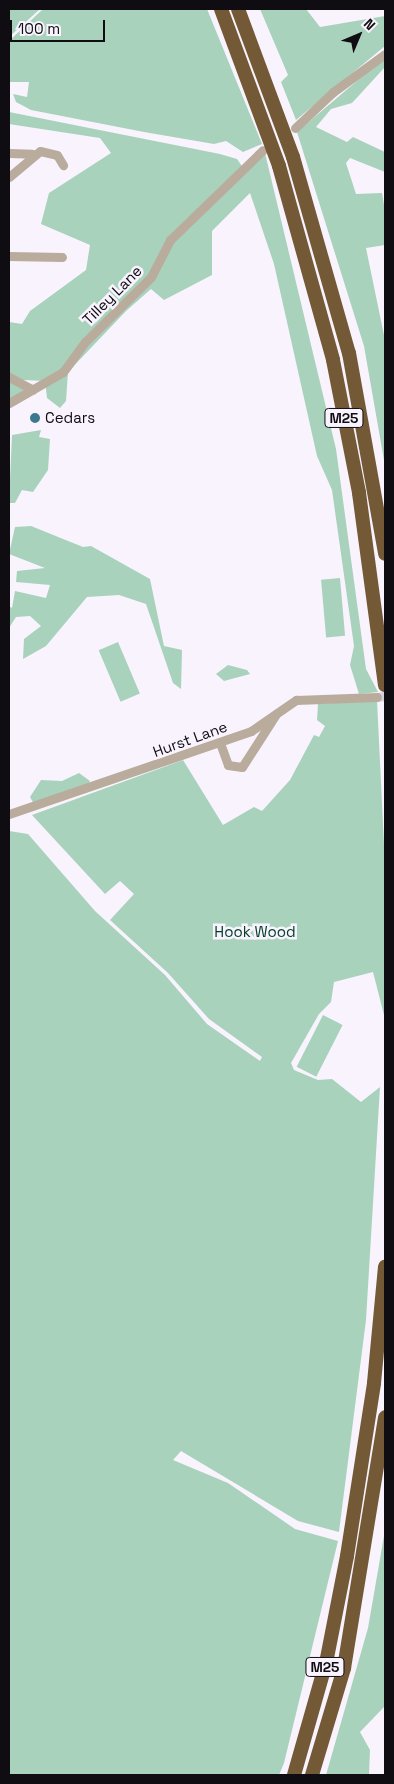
<!DOCTYPE html>
<html>
<head>
<meta charset="utf-8">
<style>
	body { margin:0 }
	#map { position:relative; width:394px; height:1784px; overflow:hidden; background:#f9f3fe; font-family:"Space Grotesk",sans-serif }
	div>[style] { position:absolute }
	.green>* { inset:0; background:#a8d2bb; transform-origin:0 0 }
	.minor-tunnel>* { height:9px; margin-top:-4.5px; transform-origin:0; background:repeating-linear-gradient(90deg,#d6d0db 0 9px,transparent 0 13.5px) }
	.minor>* { height:9px; margin:-4.5px; padding:0 4.5px; transform-origin:4.5px; border-radius:4.5px; background:#baac9c }
	.highway>* { height:14px; margin:-7px; padding:0 7px; transform-origin:7px; border-radius:7px; background:#745936 }
	.dots>* { width:14px; height:14px; translate:-50% -50%; box-sizing:border-box; border:2px solid #f9f3fe; border-radius:50% }
	span { translate:-50% -50%; white-space:nowrap; text-align:center; line-height:1.15; -webkit-text-stroke:5px #f9f3fe; paint-order:stroke }
	.shield-label span { padding:1px 4px; background:#f9f3fe; border:1px solid; border-radius:4px; -webkit-text-stroke-width:0 }
	.shield-label { font-size:14px; color:#100d12; font-weight:700 }
	.street-label { font-size:15px; color:#100d12 }
	.poi-label { font-size:15px; color:#100d12 }
	.left { translate:0 -50%; text-align:left }
	.park-label { font-size:15px; color:#004029 }
	.frame { position:absolute; inset:0; border:10px solid #100d12; pointer-events:none }
	.north { position:absolute; left:334px; top:10px; width:50px; height:50px; -webkit-text-stroke:4px #f9f3fe; paint-order:stroke; rotate:45deg; font-size:14px; font-weight:700; line-height:20px; text-align:center; color:#100d12 }
	.north::after { content:''; display:block; margin:auto; width:18px; height:22px; background:#100d12; clip-path:polygon(50% 0,100% 100%,50% 72%,0 100%) }
	.scale { position:absolute; left:10px; top:20px; width:95px; height:22px; box-sizing:border-box; border:2px solid #100d12; border-top:0; padding-left:6px; font-size:15px; line-height:18px; white-space:nowrap; color:#100d12; -webkit-text-stroke:4px #f9f3fe; paint-order:stroke }
</style>
</head>
<body>
<div id="map">
	<div class="green">
		<div style="clip-path:polygon(9px 9px,40px 9px,9px 37px)"></div>
		<div style="clip-path:polygon(43px 9px,207px 9px,262px 144px,243px 152px,226px 141px,214px 144px,144px 132px,31px 110px,16px 102px,13px 94px,27px 97px,29px 82px,9px 82px,9px 41px)"></div>
		<div style="clip-path:polygon(260px 9px,306px 9px,320px 27px,385px 16px,385px 46px,296px 120px,281px 82px,288px 75px)"></div>
		<div style="clip-path:polygon(385px 57px,385px 67px,352px 103px,331px 109px,316px 127px,347px 142px,353px 137px,385px 152px,385px 172px,350px 158px,346px 163px,356px 194px,382px 193px,385px 211px,385px 245px,366px 248px,385px 340px,385px 466px,364px 346px,297px 132px)"></div>
		<div style="clip-path:polygon(9px 112px,220px 154px,237px 159px,244px 169px,265px 153px,336px 449px,366px 669px,378px 692px,359px 694px,350px 665px,354px 646px,332px 490px,317px 456px,274px 264px,250px 193px,212px 231px,212px 275px,164px 300px,151px 289px,126px 311px,68px 372px,66px 401px,60px 408px,47px 398px,45px 381px,24px 380px,23px 392px,9px 400px,9px 322px,22px 324px,30px 311px,86px 270px,90px 245px,41px 224px,49px 193px,111px 153px,100px 138px,9px 124px)"></div>
		<div style="clip-path:polygon(41px 430px,39px 437px,50px 439px,48px 470px,33px 492px,22px 490px,15px 503px,9px 503px,12px 435px)"></div>
		<div style="clip-path:polygon(31px 526px,83px 547px,91px 546px,150px 579px,164px 646px,182px 650px,181px 689px,173px 683px,146px 604px,119px 595px,87px 597px,46px 646px,23px 659px,24px 639px,41px 626px,30px 616px,16px 617px,9px 628px,9px 606px,12px 608px,15px 591px,46px 598px,50px 585px,16px 582px,17px 571px,45px 568px,9px 554px,15px 527px)"></div>
		<div style="left:340px;top:578px;width:58px;height:19px;rotate:85deg"></div>
		<div style="left:118px;top:642px;width:56px;height:21px;rotate:67deg"></div>
		<div style="clip-path:polygon(228px 665px,247px 670px,250px 674px,224px 681px,216px 674px)"></div>
		<div style="clip-path:polygon(377px 700px,385px 865px,384px 1015px,373px 972px,334px 982px,331px 1002px,319px 1014px,291px 1063px,294px 1070px,318px 1080px,332px 1079px,361px 1102px,380px 1087px,366px 1320px,339px 1532px,298px 1521px,181px 1451px,173px 1460px,228px 1483px,295px 1529px,338px 1541px,284px 1763px,279px 1775px,9px 1775px,9px 831px,28px 834px,95px 911px,165px 975px,207px 1024px,260px 1061px,262px 1057px,209px 1019px,168px 973px,110px 920px,134px 894px,120px 881px,105px 894px,32px 815px,183px 760px,223px 825px,254px 807px,262px 811px,290px 780px,314px 735px,319px 737px,325px 726px,317px 720px,318px 704px)"></div>
		<div style="clip-path:polygon(79px 773px,90px 781px,87px 786px,34px 804px,30px 797px,41px 780px,62px 781px)"></div>
		<div style="left:323px;top:1015px;width:22px;height:58px;rotate:27deg"></div>
		<div style="clip-path:polygon(385px 1530px,385px 1706px,360px 1732px,370px 1750px,369px 1775px,326px 1775px,368px 1628px)"></div>
	</div>
	<div class="minor-tunnel">
		<div style="left:377px;top:697px;width:8px;rotate:-7deg"></div>
	</div>
	<div class="minor">
		<div style="left:295px;top:128px;width:52px;rotate:-43.5deg"></div>
		<div style="left:333px;top:92px;width:64px;rotate:-36.2deg"></div>
		<div style="left:9px;top:153px;width:23px;rotate:2deg"></div>
		<div style="left:9px;top:177px;width:40px;rotate:-40deg"></div>
		<div style="left:40px;top:151px;width:17px;rotate:13deg"></div>
		<div style="left:57px;top:155px;width:12px;rotate:59deg"></div>
		<div style="left:9px;top:256px;width:53px;rotate:1.1deg"></div>
		<div style="left:9px;top:377px;width:27px;rotate:28deg"></div>
		<div style="left:9px;top:403px;width:62px;rotate:-29.9deg"></div>
		<div style="left:63px;top:372px;width:37px;rotate:-54deg"></div>
		<div style="left:85px;top:342px;width:93px;rotate:-44.6deg"></div>
		<div style="left:151px;top:277px;width:42px;rotate:-62.8deg"></div>
		<div style="left:170px;top:240px;width:129px;rotate:-44.1deg"></div>
		<div style="left:220px;top:743px;width:23px;rotate:70deg"></div>
		<div style="left:228px;top:765px;width:14px;rotate:8deg"></div>
		<div style="left:242px;top:767px;width:63px;rotate:-57.3deg"></div>
		<div style="left:9px;top:814px;width:256px;rotate:-18.9deg"></div>
		<div style="left:251px;top:731px;width:55px;rotate:-34.6deg"></div>
		<div style="left:296px;top:700px;width:81px;rotate:-2.1deg"></div>
	</div>
	<div class="highway">
		<div style="left:221px;top:9px;width:167px;rotate:69.7deg"></div>
		<div style="left:279px;top:166px;width:201px;rotate:74.4deg"></div>
		<div style="left:333px;top:360px;width:136px;rotate:78.9deg"></div>
		<div style="left:359px;top:493px;width:194px;rotate:82.3deg"></div>
		<div style="left:238px;top:9px;width:158px;rotate:69.6deg"></div>
		<div style="left:293px;top:157px;width:204px;rotate:74.1deg"></div>
		<div style="left:349px;top:353px;width:204px;rotate:79.8deg"></div>
		<div style="left:294px;top:1775px;width:116px;rotate:-74.1deg"></div>
		<div style="left:326px;top:1663px;width:109px;rotate:-78.9deg"></div>
		<div style="left:347px;top:1556px;width:175px;rotate:-81.1deg"></div>
		<div style="left:374px;top:1383px;width:117px;rotate:-84.6deg"></div>
		<div style="left:312px;top:1775px;width:112px;rotate:-73.3deg"></div>
		<div style="left:344px;top:1668px;width:254px;rotate:-80.7deg"></div>
	</div>
	<div class="dots">
		<div style="left:35px;top:418px;background:#3c7890"></div>
	</div>
	<div class="shield-label">
		<span style="left:344px;top:418px">M25</span>
		<span style="left:325px;top:1667px">M25</span>
	</div>
	<div class="street-label">
		<span style="left:112px;top:295px;rotate:-45deg">Tilley Lane</span>
		<span style="left:190px;top:739px;rotate:-20deg">Hurst Lane</span>
	</div>
	<div class="poi-label">
		<span class="left" style="left:45px;top:418px">Cedars</span>
	</div>
	<div class="park-label">
		<span style="left:255px;top:932px">Hook Wood</span>
	</div>
	<div class="frame"></div>
	<div class="north">N</div>
	<div class="scale">100 m</div>
</div>
</body>
</html>
